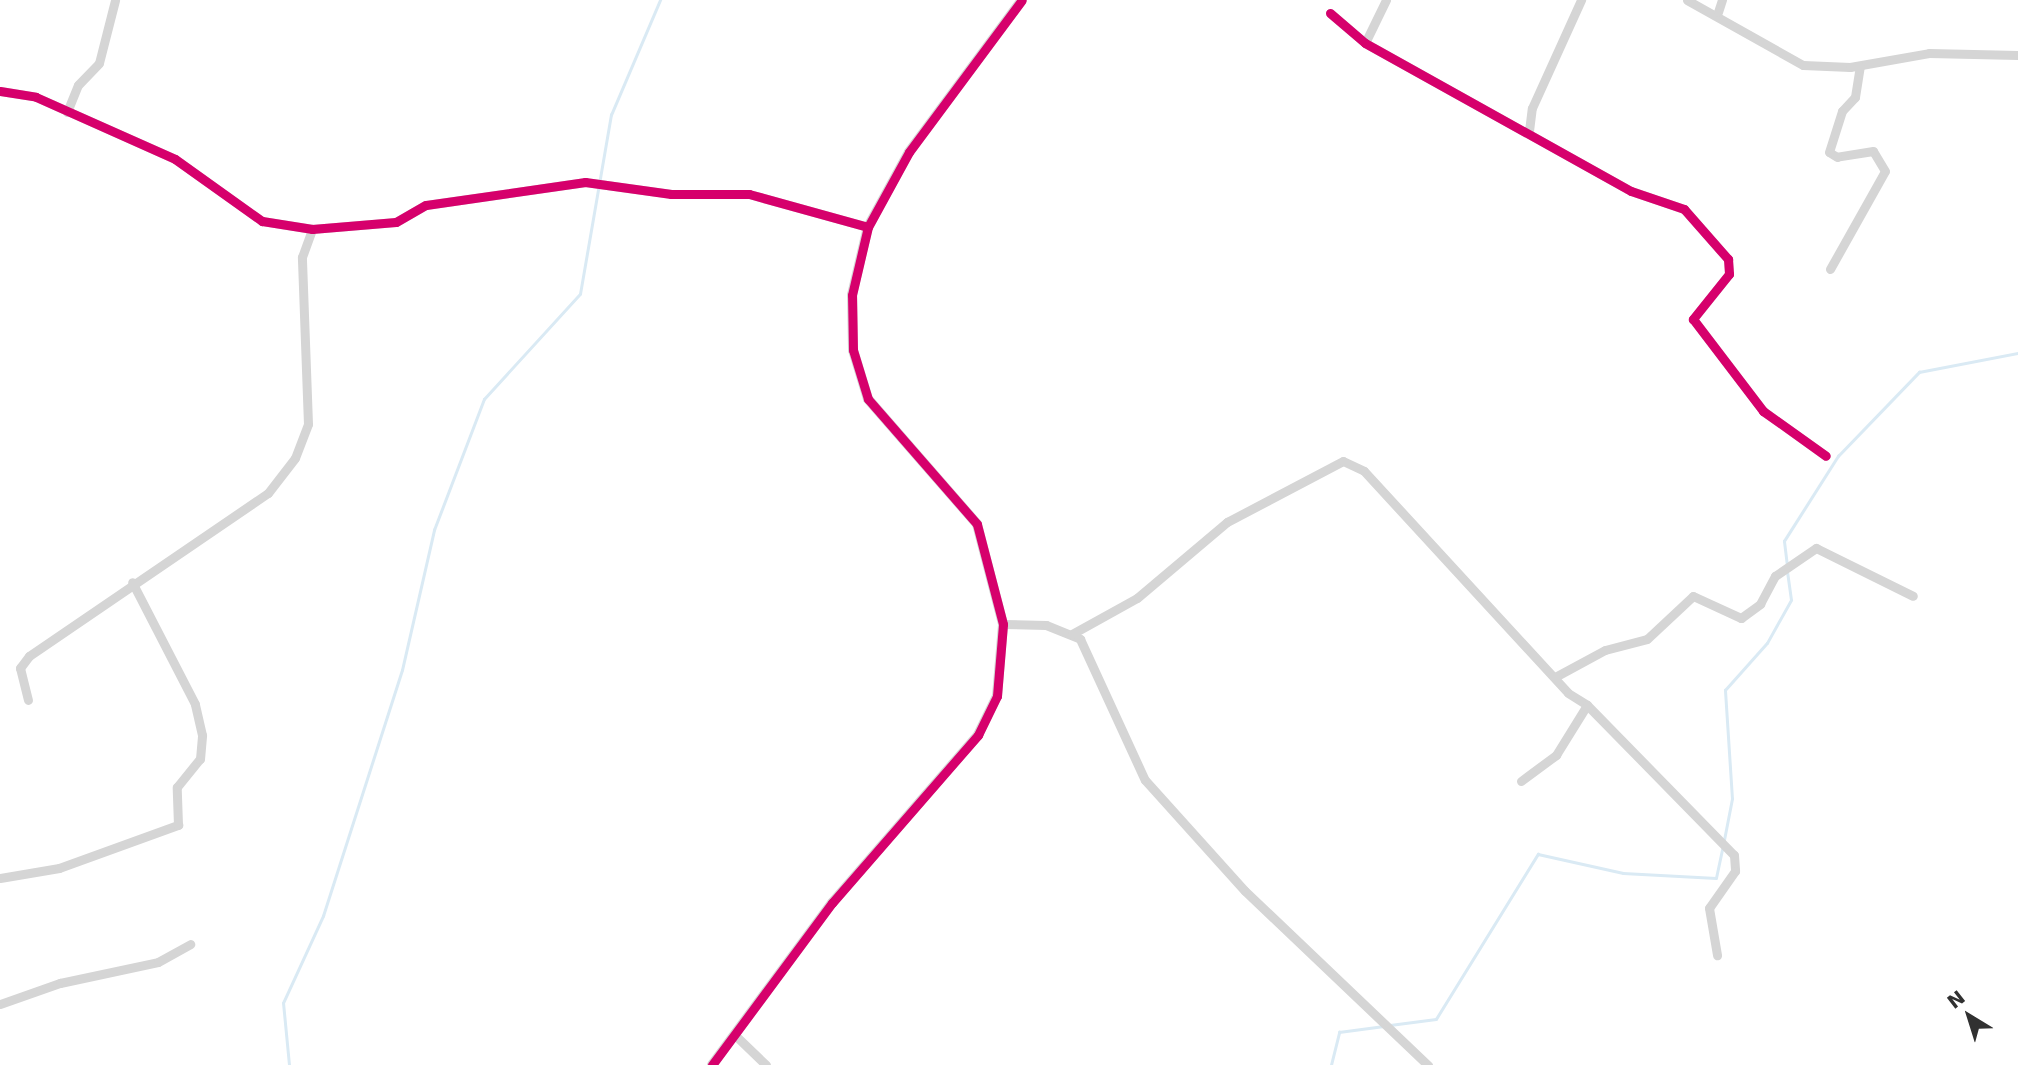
<!DOCTYPE html>
<html>
<head>
<meta charset="utf-8">
<style>
	body { margin:0 }
	#map { position:relative; width:2018px; height:1065px; overflow:hidden; background:#fff; font-family:"DejaVu Sans",sans-serif }
	div>[style] { position:absolute }
	.stream>* { height:2.5px; margin:-1.25px; padding:0 1.25px; transform-origin:1.25px; border-radius:1.25px; background:#daeaf4 }
	.minor>* { height:9px; margin:-4.5px; padding:0 4.5px; transform-origin:4.5px; border-radius:4.5px; background:#d5d5d5 }
	.tertiary>* { height:10px; margin:-5px; padding:0 5px; transform-origin:5px; border-radius:5px; background:#d5d5d5 }
	.cycleway>* { height:9px; margin:-4.5px; padding:0 4.5px; transform-origin:4.5px; border-radius:4.5px; background:#d6006c }
	span { translate:-50% -50%; white-space:nowrap; text-align:center; line-height:1.15; -webkit-text-stroke:7px #fff; paint-order:stroke }
	.north { position:absolute; left:1934px; top:981px; width:70px; height:70px; -webkit-text-stroke:5px #fff; paint-order:stroke; rotate:322deg; font-size:19px; font-weight:700; line-height:28px; text-align:center; color:#313131 }
	.north::after { content:''; display:block; margin:auto; width:24px; height:32px; background:#313131; clip-path:polygon(50% 0,100% 100%,50% 72%,0 100%) }
</style>
</head>
<body>
<div id="map">
	<div class="stream">
		<div style="left:1787px;top:566px;width:25px;rotate:-97deg"></div>
		<div style="left:1784px;top:541px;width:101px;rotate:-57.6deg"></div>
		<div style="left:1838px;top:456px;width:117px;rotate:-46deg"></div>
		<div style="left:1919px;top:372px;width:101px;rotate:-10.9deg"></div>
		<div style="left:1724px;top:840px;width:42px;rotate:-79deg"></div>
		<div style="left:1732px;top:799px;width:109px;rotate:-93.7deg"></div>
		<div style="left:1725px;top:690px;width:63px;rotate:-48.2deg"></div>
		<div style="left:1767px;top:643px;width:49px;rotate:-60.8deg"></div>
		<div style="left:1791px;top:600px;width:28px;rotate:-98deg"></div>
		<div style="left:1390px;top:1025px;width:46px;rotate:-7.4deg"></div>
		<div style="left:1436px;top:1019px;width:194px;rotate:-58.3deg"></div>
		<div style="left:1538px;top:854px;width:87px;rotate:12.6deg"></div>
		<div style="left:1623px;top:873px;width:93px;rotate:3.1deg"></div>
		<div style="left:1716px;top:878px;width:33px;rotate:-78deg"></div>
		<div style="left:289px;top:1065px;width:62px;rotate:-95.5deg"></div>
		<div style="left:283px;top:1003px;width:96px;rotate:-65.3deg"></div>
		<div style="left:323px;top:916px;width:258px;rotate:-72.2deg"></div>
		<div style="left:402px;top:670px;width:144px;rotate:-77.1deg"></div>
		<div style="left:434px;top:530px;width:140px;rotate:-69.1deg"></div>
		<div style="left:484px;top:399px;width:142px;rotate:-47.6deg"></div>
		<div style="left:580px;top:294px;width:182px;rotate:-80.2deg"></div>
		<div style="left:611px;top:115px;width:125px;rotate:-66.9deg"></div>
		<div style="left:1331px;top:1065px;width:34px;rotate:-76deg"></div>
		<div style="left:1339px;top:1032px;width:45px;rotate:-7.6deg"></div>
	</div>
	<div class="minor">
		<div style="left:1687px;top:0;width:133px;rotate:29.3deg"></div>
		<div style="left:1803px;top:65px;width:47px;rotate:2.4deg"></div>
		<div style="left:1850px;top:67px;width:80px;rotate:-10deg"></div>
		<div style="left:1929px;top:53px;width:89px;rotate:1.3deg"></div>
		<div style="left:1718px;top:12px;width:13px;rotate:-72deg"></div>
		<div style="left:1330px;top:13px;width:46px;rotate:40.6deg"></div>
		<div style="left:1365px;top:43px;width:304px;rotate:29.1deg"></div>
		<div style="left:1631px;top:191px;width:56px;rotate:18.8deg"></div>
		<div style="left:1684px;top:209px;width:67px;rotate:48.7deg"></div>
		<div style="left:1728px;top:259px;width:15px;rotate:86deg"></div>
		<div style="left:1729px;top:274px;width:58px;rotate:128.7deg"></div>
		<div style="left:1693px;top:319px;width:116px;rotate:52.7deg"></div>
		<div style="left:1763px;top:411px;width:77px;rotate:35.5deg"></div>
		<div style="left:1365px;top:43px;width:48px;rotate:-64deg"></div>
		<div style="left:0;top:91px;width:36px;rotate:9deg"></div>
		<div style="left:36px;top:97px;width:152px;rotate:24deg"></div>
		<div style="left:175px;top:159px;width:107px;rotate:35.5deg"></div>
		<div style="left:262px;top:221px;width:51px;rotate:9.1deg"></div>
		<div style="left:312px;top:229px;width:84px;rotate:-4.8deg"></div>
		<div style="left:396px;top:222px;width:34px;rotate:-30deg"></div>
		<div style="left:426px;top:205px;width:161px;rotate:-8.2deg"></div>
		<div style="left:585px;top:182px;width:87px;rotate:7.9deg"></div>
		<div style="left:671px;top:194px;width:78px"></div>
		<div style="left:749px;top:194px;width:123px;rotate:15.5deg"></div>
		<div style="left:67px;top:112px;width:29px;rotate:-68deg"></div>
		<div style="left:78px;top:85px;width:30px;rotate:-46deg"></div>
		<div style="left:99px;top:63px;width:65px;rotate:-75.7deg"></div>
		<div style="left:1529px;top:131px;width:23px;rotate:-83deg"></div>
		<div style="left:1532px;top:108px;width:119px;rotate:-65.6deg"></div>
		<div style="left:1830px;top:269px;width:112px;rotate:-60.7deg"></div>
		<div style="left:1885px;top:171px;width:23px;rotate:-121deg"></div>
		<div style="left:1873px;top:151px;width:36px;rotate:171deg"></div>
		<div style="left:1837px;top:157px;width:9px;rotate:-148deg"></div>
		<div style="left:1829px;top:152px;width:43px;rotate:-72.4deg"></div>
		<div style="left:1842px;top:111px;width:19px;rotate:-47deg"></div>
		<div style="left:1855px;top:97px;width:31px;rotate:-81deg"></div>
		<div style="left:1003px;top:624px;width:43px;rotate:1.3deg"></div>
		<div style="left:1046px;top:625px;width:37px;rotate:22deg"></div>
		<div style="left:1080px;top:639px;width:155px;rotate:65.3deg"></div>
		<div style="left:1145px;top:780px;width:149px;rotate:48deg"></div>
		<div style="left:1245px;top:891px;width:253px;rotate:43.6deg"></div>
		<div style="left:1072px;top:634px;width:74px;rotate:-29deg"></div>
		<div style="left:1137px;top:598px;width:118px;rotate:-40.2deg"></div>
		<div style="left:1227px;top:522px;width:131px;rotate:-27.7deg"></div>
		<div style="left:1343px;top:461px;width:23px;rotate:25deg"></div>
		<div style="left:1364px;top:471px;width:301px;rotate:47.4deg"></div>
		<div style="left:1568px;top:693px;width:22px;rotate:32deg"></div>
		<div style="left:1555px;top:677px;width:57px;rotate:-28.4deg"></div>
		<div style="left:1605px;top:650px;width:43px;rotate:-14.7deg"></div>
		<div style="left:1647px;top:639px;width:63px;rotate:-43.1deg"></div>
		<div style="left:1693px;top:596px;width:53px;rotate:24.6deg"></div>
		<div style="left:1741px;top:618px;width:24px;rotate:-36deg"></div>
		<div style="left:1760px;top:604px;width:32px;rotate:-62deg"></div>
		<div style="left:1775px;top:576px;width:50px;rotate:-34.3deg"></div>
		<div style="left:1816px;top:548px;width:108px;rotate:26.3deg"></div>
		<div style="left:28px;top:700px;width:33px;rotate:-104deg"></div>
		<div style="left:20px;top:668px;width:15px;rotate:-53deg"></div>
		<div style="left:29px;top:656px;width:289px;rotate:-34.3deg"></div>
		<div style="left:268px;top:493px;width:44px;rotate:-52.4deg"></div>
		<div style="left:295px;top:458px;width:36px;rotate:-69deg"></div>
		<div style="left:308px;top:424px;width:167px;rotate:-92.1deg"></div>
		<div style="left:302px;top:257px;width:30px;rotate:-70deg"></div>
		<div style="left:1521px;top:781px;width:44px;rotate:-36.6deg"></div>
		<div style="left:1556px;top:755px;width:59px;rotate:-58.2deg"></div>
		<div style="left:1587px;top:705px;width:210px;rotate:45.6deg"></div>
		<div style="left:1734px;top:855px;width:16px;rotate:86deg"></div>
		<div style="left:1735px;top:871px;width:45px;rotate:125.1deg"></div>
		<div style="left:1709px;top:908px;width:48px;rotate:80.3deg"></div>
		<div style="left:0;top:878px;width:60px;rotate:-9.6deg"></div>
		<div style="left:59px;top:868px;width:127px;rotate:-19.9deg"></div>
		<div style="left:178px;top:825px;width:38px;rotate:-92deg"></div>
		<div style="left:177px;top:787px;width:36px;rotate:-51deg"></div>
		<div style="left:200px;top:759px;width:24px;rotate:-85deg"></div>
		<div style="left:202px;top:735px;width:32px;rotate:-103deg"></div>
		<div style="left:195px;top:704px;width:137px;rotate:-117.3deg"></div>
		<div style="left:0;top:1004px;width:64px;rotate:-19.3deg"></div>
		<div style="left:60px;top:983px;width:100px;rotate:-12.1deg"></div>
		<div style="left:158px;top:962px;width:37px;rotate:-29deg"></div>
		<div style="left:738px;top:1038px;width:39px;rotate:44deg"></div>
	</div>
	<div class="tertiary">
		<div style="left:712px;top:1065px;width:202px;rotate:-53.5deg"></div>
		<div style="left:832px;top:903px;width:223px;rotate:-49deg"></div>
		<div style="left:978px;top:735px;width:43px;rotate:-64deg"></div>
		<div style="left:997px;top:696px;width:72px;rotate:-85.2deg"></div>
		<div style="left:1003px;top:624px;width:103px;rotate:-104.6deg"></div>
		<div style="left:977px;top:524px;width:166px;rotate:-131.1deg"></div>
		<div style="left:868px;top:399px;width:51px;rotate:-107deg"></div>
		<div style="left:853px;top:350px;width:55px;rotate:-91deg"></div>
		<div style="left:852px;top:295px;width:70px;rotate:-76.8deg"></div>
		<div style="left:868px;top:227px;width:85px;rotate:-61.3deg"></div>
		<div style="left:909px;top:152px;width:189px;rotate:-53.4deg"></div>
	</div>
	<div class="cycleway">
		<div style="left:1330px;top:13px;width:46px;rotate:40.6deg"></div>
		<div style="left:1365px;top:43px;width:304px;rotate:29.1deg"></div>
		<div style="left:1631px;top:191px;width:56px;rotate:18.8deg"></div>
		<div style="left:1684px;top:209px;width:67px;rotate:48.7deg"></div>
		<div style="left:1728px;top:259px;width:15px;rotate:86deg"></div>
		<div style="left:1729px;top:274px;width:58px;rotate:128.7deg"></div>
		<div style="left:1693px;top:319px;width:116px;rotate:52.7deg"></div>
		<div style="left:1763px;top:411px;width:77px;rotate:35.5deg"></div>
		<div style="left:0;top:91px;width:36px;rotate:9deg"></div>
		<div style="left:36px;top:97px;width:152px;rotate:24deg"></div>
		<div style="left:175px;top:159px;width:107px;rotate:35.5deg"></div>
		<div style="left:262px;top:221px;width:51px;rotate:9.1deg"></div>
		<div style="left:312px;top:229px;width:84px;rotate:-4.8deg"></div>
		<div style="left:396px;top:222px;width:34px;rotate:-30deg"></div>
		<div style="left:426px;top:205px;width:161px;rotate:-8.2deg"></div>
		<div style="left:585px;top:182px;width:87px;rotate:7.9deg"></div>
		<div style="left:671px;top:194px;width:78px"></div>
		<div style="left:749px;top:194px;width:123px;rotate:15.5deg"></div>
		<div style="left:712px;top:1065px;width:202px;rotate:-53.5deg"></div>
		<div style="left:832px;top:903px;width:223px;rotate:-49deg"></div>
		<div style="left:978px;top:735px;width:43px;rotate:-64deg"></div>
		<div style="left:997px;top:696px;width:72px;rotate:-85.2deg"></div>
		<div style="left:1003px;top:624px;width:103px;rotate:-104.6deg"></div>
		<div style="left:977px;top:524px;width:166px;rotate:-131.1deg"></div>
		<div style="left:868px;top:399px;width:51px;rotate:-107deg"></div>
		<div style="left:853px;top:350px;width:55px;rotate:-91deg"></div>
		<div style="left:852px;top:295px;width:70px;rotate:-76.8deg"></div>
		<div style="left:868px;top:227px;width:85px;rotate:-61.3deg"></div>
		<div style="left:909px;top:152px;width:189px;rotate:-53.4deg"></div>
	</div>
	<div class="north">N</div>
</div>
</body>
</html>
